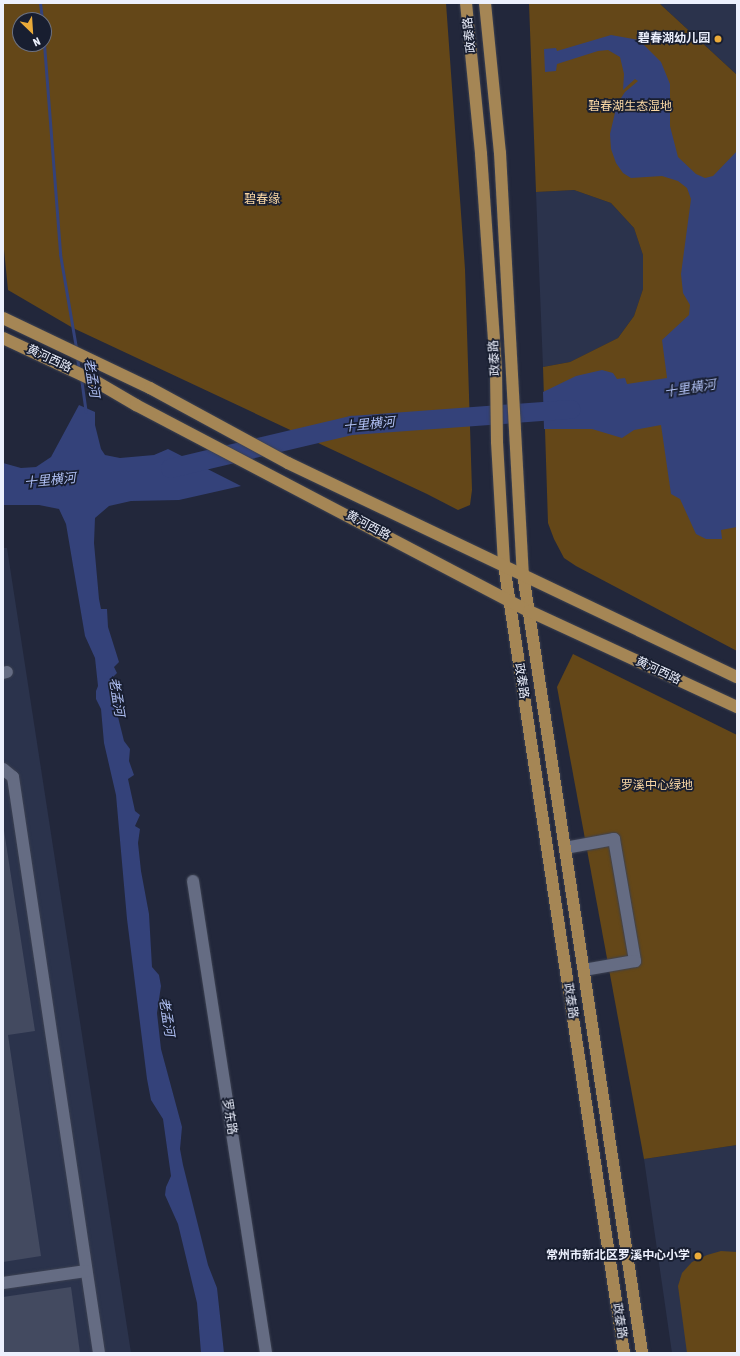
<!DOCTYPE html>
<html>
<head>
<meta charset="utf-8">
<style>
	body { margin:0 }
	#map { position:relative; width:740px; height:1356px; overflow:hidden; background:#22273b; font-family:"Asap Condensed","Noto Sans SC",sans-serif }
	div>[style] { position:absolute }
	.built>* { inset:0; background:#2b334c }
	.green>* { inset:0; background:#644718 }
	.water>* { inset:0; background:#34427a }
	.stream>* { height:3px; margin:-1.5px; padding:0 1.5px; transform-origin:1.5px; border-radius:1.5px; background:#34427a }
	.river>* { height:19px; margin:-9.5px; padding:0 9.5px; transform-origin:9.5px; border-radius:9.5px; background:#34427a }
	.building>* { inset:0; background:#434a60 }
	.roads { filter:drop-shadow(0 0 1px #3c4151) drop-shadow(0 0 1px #3c4151) }
	.minor>* { height:12px; margin:-6px; padding:0 6px; transform-origin:6px; border-radius:6px; background:#656c83 }
	.major>* { height:12px; margin:-6px; padding:0 6px; transform-origin:6px; border-radius:6px; background:#a58655 }
	.dots>* { width:11px; height:11px; translate:-50% -50%; box-sizing:border-box; border:2px solid #181e30; border-radius:50% }
	span { translate:-50% -50%; white-space:nowrap; text-align:center; line-height:1.15; -webkit-text-stroke:3.5px #181e30; paint-order:stroke }
	.street-label { font-size:12px; color:#ecf0fd }
	.poi-label { font-size:12px; color:#ecf0fd; font-weight:700 }
	.right { translate:-100% -50%; text-align:right }
	.park-label { font-size:12px; color:#f9d7a4 }
	.water-label { font-size:13px; color:#b0c0f4; font-style:italic }
	.frame { position:absolute; inset:0; border:4px solid #ecf0fd; pointer-events:none }
	.north { position:absolute; left:12px; top:12px; width:40px; height:40px; box-sizing:border-box; background:#181e30; border:1px solid #6d7282; border-radius:50%; rotate:155deg; font-size:11px; font-weight:700; line-height:16px; text-align:center; color:#ecf0fd }
	.north::after { content:''; display:block; margin:auto; width:14px; height:18px; background:#eaaa39; clip-path:polygon(50% 0,100% 100%,50% 72%,0 100%) }
</style>
</head>
<body>
<div id="map">
	<div class="built">
		<div style="clip-path:polygon(659px 3px,737px 3px,737px 75px)"></div>
		<div style="clip-path:polygon(574px 190px,611px 203px,634px 228px,643px 255px,643px 289px,634px 316px,618px 338px,570px 362px,543px 367px,536px 192px)"></div>
		<div style="clip-path:polygon(3px 548px,7px 548px,131px 1353px,3px 1353px)"></div>
		<div style="clip-path:polygon(737px 1145px,737px 1353px,672px 1353px,644px 1159px)"></div>
	</div>
	<div class="green">
		<div style="clip-path:polygon(evenodd,3px 3px,446px 3px,465px 269px,472px 490px,470px 505px,458px 510px,427px 494px,73px 328px,8px 290px,3px 239px,3px 3px,20px 20px,44px 20px,44px 44px,20px 44px,20px 20px)"></div>
		<div style="clip-path:polygon(529px 3px,659px 3px,737px 75px,737px 651px,576px 566px,564px 558px,554px 539px,548px 523px,543px 367px,570px 362px,618px 338px,634px 316px,643px 289px,643px 255px,634px 228px,611px 203px,574px 190px,536px 192px)"></div>
		<div style="clip-path:polygon(573px 654px,737px 735px,737px 1145px,644px 1159px,557px 687px)"></div>
		<div style="clip-path:polygon(721px 1251px,737px 1252px,737px 1353px,687px 1353px,678px 1286px,682px 1273px,692px 1262px,707px 1255px)"></div>
	</div>
	<div class="water">
		<div style="clip-path:polygon(611px 35px,639px 40px,661px 62px,670px 84px,670px 126px,678px 157px,696px 174px,705px 178px,713px 176px,737px 151px,737px 527px,721px 530px,722px 539px,706px 539px,696px 534px,680px 499px,671px 494px,661px 425px,634px 430px,622px 438px,592px 429px,544px 429px,543px 392px,576px 376px,602px 370px,613px 373px,617px 379px,625px 378px,627px 384px,667px 378px,662px 340px,689px 315px,690px 305px,683px 293px,681px 274px,691px 199px,687px 188px,678px 181px,662px 176px,631px 178px,623px 173px,616px 163px,611px 149px,610px 134px,617px 104px,625px 92px,638px 81px,635px 79px,623px 90px,624px 74px,620px 57px,608px 50px,598px 51px,557px 64px,556px 71px,545px 72px,544px 49px,556px 48px,557px 51px)"></div>
		<div style="clip-path:polygon(79px 405px,95px 412px,95px 425px,101px 449px,105px 455px,120px 458px,154px 455px,168px 449px,241px 486px,179px 500px,131px 501px,109px 506px,95px 518px,94px 543px,99px 599px,101px 609px,107px 609px,108px 627px,119px 662px,114px 667px,117px 673px,111px 679px,119px 690px,116px 693px,121px 700px,119px 703px,118px 717px,124px 741px,130px 749px,129px 761px,134px 775px,128px 779px,135px 811px,140px 815px,135px 826px,140px 829px,138px 843px,141px 871px,149px 914px,152px 967px,159px 975px,161px 986px,157px 1013px,161px 1049px,182px 1127px,180px 1149px,183px 1165px,208px 1265px,217px 1288px,224px 1353px,201px 1353px,197px 1303px,178px 1224px,165px 1195px,166px 1187px,171px 1176px,163px 1119px,151px 1100px,147px 1079px,127px 919px,116px 795px,104px 743px,101px 709px,96px 699px,96px 691px,98px 686px,95px 658px,85px 636px,66px 524px,59px 509px,39px 505px,3px 505px,3px 463px,21px 468px,36px 467px,51px 457px)"></div>
	</div>
	<div class="stream">
		<div style="left:40px;top:3px;width:17px;rotate:83deg"></div>
		<div style="left:44px;top:44px;width:211px;rotate:85.6deg"></div>
		<div style="left:60px;top:254px;width:95px;rotate:80.3deg"></div>
		<div style="left:77px;top:358px;width:12px;rotate:81deg"></div>
		<div style="left:81px;top:378px;width:34px;rotate:82deg"></div>
	</div>
	<div class="river">
		<div style="left:170px;top:468px;width:186px;rotate:-13.4deg"></div>
		<div style="left:351px;top:425px;width:220px;rotate:-4.2deg"></div>
	</div>
	<div class="building">
		<div style="clip-path:polygon(3px 824px,35px 1031px,8px 1035px,41px 1256px,3px 1262px)"></div>
		<div style="clip-path:polygon(71px 1287px,80px 1353px,3px 1353px,3px 1297px)"></div>
	</div>
	<div class="roads">
		<div class="minor">
			<div style="left:3px;top:673px;width:4px;rotate:-14deg"></div>
			<div style="left:3px;top:769px;width:13px;rotate:39deg"></div>
			<div style="left:13px;top:777px;width:582px;rotate:81.51deg"></div>
			<div style="left:565px;top:848px;width:50px;rotate:-10.4deg"></div>
			<div style="left:614px;top:839px;width:124px;rotate:80.2deg"></div>
			<div style="left:635px;top:961px;width:52px;rotate:170deg"></div>
			<div style="left:193px;top:881px;width:478px;rotate:81.2deg"></div>
			<div style="left:3px;top:1283px;width:84px;rotate:-8.2deg"></div>
		</div>
		<div class="major">
			<div style="left:466px;top:3px;width:152px;rotate:84.3deg"></div>
			<div style="left:481px;top:154px;width:217px;rotate:86deg"></div>
			<div style="left:496px;top:370px;width:72px;rotate:89.2deg"></div>
			<div style="left:497px;top:442px;width:123px;rotate:86.7deg"></div>
			<div style="left:504px;top:565px;width:797px;rotate:81.34deg"></div>
			<div style="left:485px;top:3px;width:151px;rotate:84.3deg"></div>
			<div style="left:500px;top:153px;width:422px;rotate:86.9deg"></div>
			<div style="left:523px;top:574px;width:788px;rotate:81.31deg"></div>
			<div style="left:3px;top:318px;width:163px;rotate:25.5deg"></div>
			<div style="left:150px;top:388px;width:157px;rotate:28.5deg"></div>
			<div style="left:288px;top:463px;width:497px;rotate:25.5deg"></div>
			<div style="left:3px;top:338px;width:102px;rotate:25.1deg"></div>
			<div style="left:95px;top:381px;width:48px;rotate:30.3deg"></div>
			<div style="left:136px;top:405px;width:444px;rotate:27.7deg"></div>
			<div style="left:529px;top:611px;width:229px;rotate:24.8deg"></div>
		</div>
	</div>
	<div class="dots">
		<div style="left:718px;top:39px;background:#eaaa39"></div>
		<div style="left:698px;top:1256px;background:#eaaa39"></div>
	</div>
	<div class="street-label">
		<span style="left:470px;top:35px;rotate:-96deg">政泰路</span>
		<span style="left:495px;top:358px;rotate:-93deg">政泰路</span>
		<span style="left:49px;top:359px;rotate:25deg">黄河西路</span>
		<span style="left:368px;top:526px;rotate:28deg">黄河西路</span>
		<span style="left:658px;top:671px;rotate:25deg">黄河西路</span>
		<span style="left:521px;top:681px;rotate:81deg">政泰路</span>
		<span style="left:570px;top:1001px;rotate:81deg">政泰路</span>
		<span style="left:229px;top:1117px;rotate:81deg">罗东路</span>
		<span style="left:619px;top:1321px;rotate:81deg">政泰路</span>
	</div>
	<div class="poi-label">
		<span class="right" style="left:710px;top:39px">碧春湖幼儿园</span>
		<span class="right" style="left:690px;top:1256px">常州市新北区罗溪中心小学</span>
	</div>
	<div class="park-label">
		<span style="left:630px;top:107px">碧春湖生态湿地</span>
		<span style="left:262px;top:200px">碧春缘</span>
		<span style="left:657px;top:786px">罗溪中心绿地</span>
	</div>
	<div class="water-label">
		<span style="left:91px;top:378px;rotate:81deg">老孟河</span>
		<span style="left:690px;top:389px;rotate:-9deg">十里横河</span>
		<span style="left:369px;top:425px;rotate:-6deg">十里横河</span>
		<span style="left:50px;top:481px;rotate:-6deg">十里横河</span>
		<span style="left:116px;top:697px;rotate:81deg">老孟河</span>
		<span style="left:166px;top:1017px;rotate:81deg">老孟河</span>
	</div>
	<div class="frame"></div>
	<div class="north">N</div>
</div>
</body>
</html>
